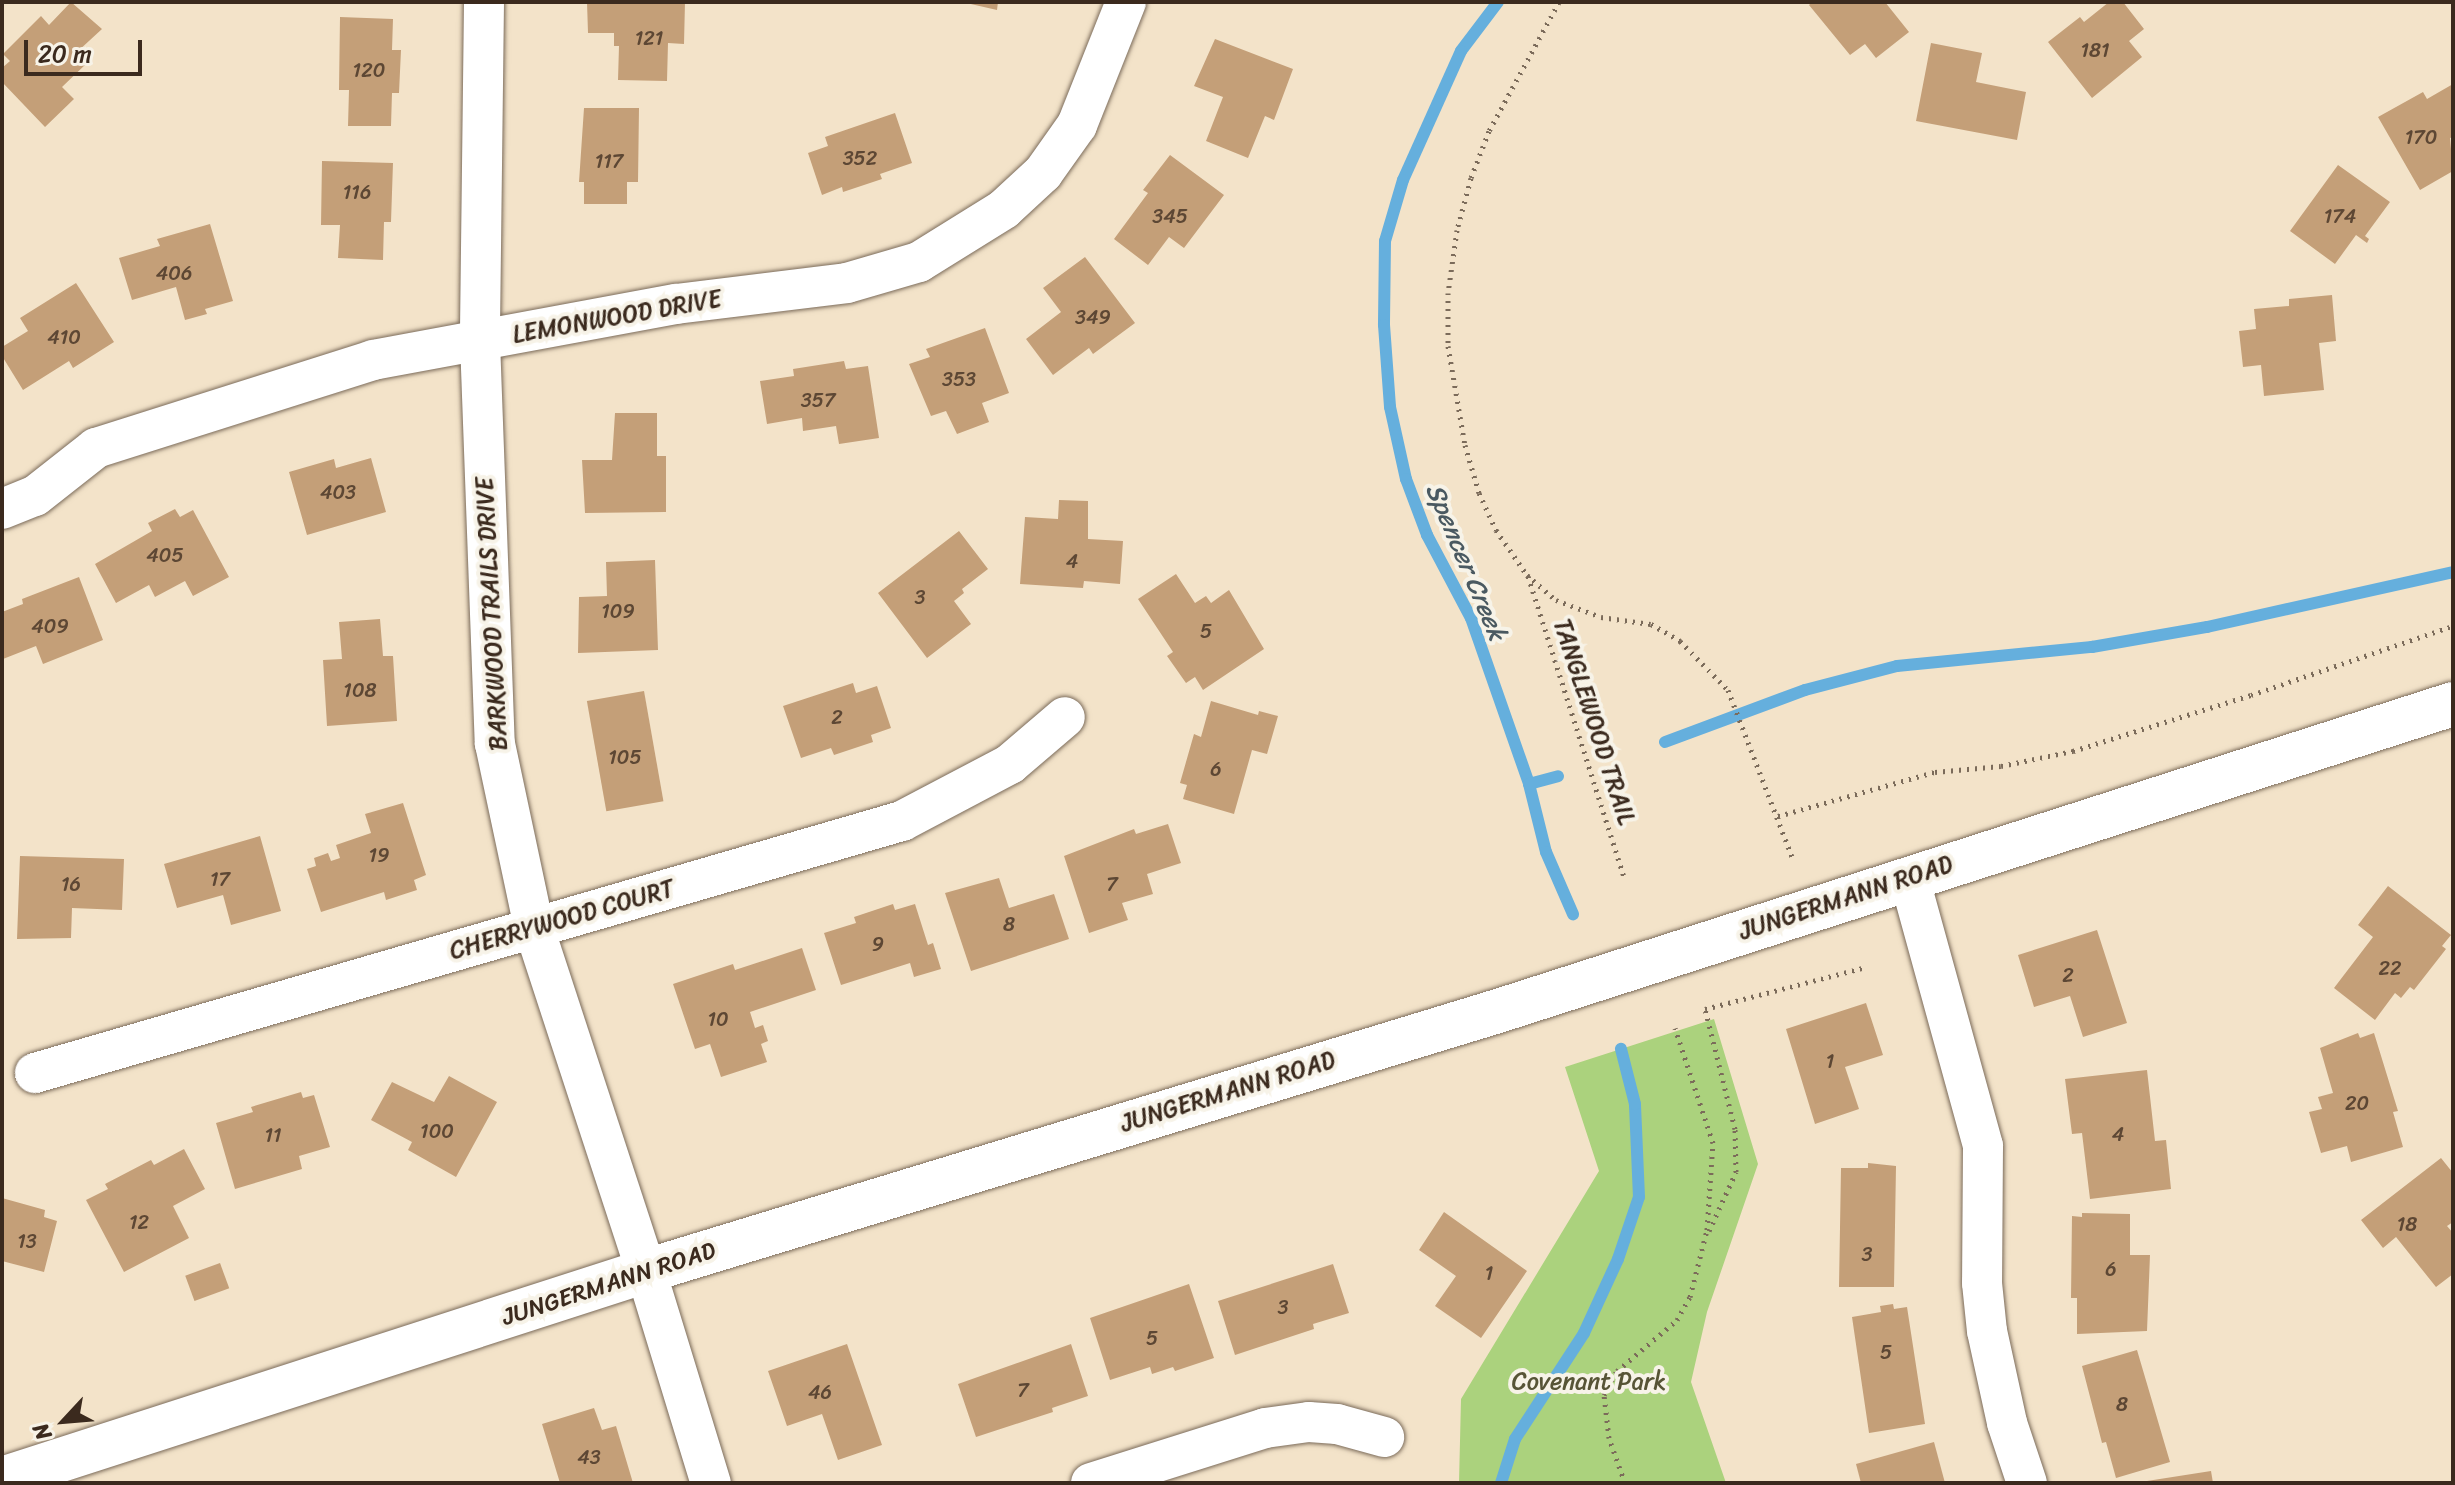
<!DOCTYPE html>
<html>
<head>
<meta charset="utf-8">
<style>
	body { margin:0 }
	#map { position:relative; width:2455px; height:1485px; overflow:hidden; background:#f3e3c9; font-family:Sriracha,sans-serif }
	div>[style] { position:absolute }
	.green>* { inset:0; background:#abd27d }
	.stream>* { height:12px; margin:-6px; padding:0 6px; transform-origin:6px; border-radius:6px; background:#65afdd }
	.building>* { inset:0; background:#c49f78; transform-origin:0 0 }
	.path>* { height:5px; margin-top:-2.5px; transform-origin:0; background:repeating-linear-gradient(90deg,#7b6b5a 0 2px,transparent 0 8px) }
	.roads { filter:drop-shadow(0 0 2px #7b6b5a) drop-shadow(0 0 2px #7b6b5a) }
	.minor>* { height:40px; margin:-20px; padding:0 20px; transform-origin:20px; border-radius:20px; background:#fff }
	.primary>* { height:44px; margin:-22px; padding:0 22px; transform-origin:22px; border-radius:22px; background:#fff }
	span { translate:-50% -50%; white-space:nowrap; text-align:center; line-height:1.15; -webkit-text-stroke:8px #f7f3e8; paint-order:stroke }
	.number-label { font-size:20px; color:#5d4734 }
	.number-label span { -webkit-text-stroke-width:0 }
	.street-label { font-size:24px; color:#3b2a1e }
	.park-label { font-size:24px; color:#575436 }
	.water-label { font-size:26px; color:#4a5961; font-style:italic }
	.frame { position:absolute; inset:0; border:4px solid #3b2a1e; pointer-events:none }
	.north { position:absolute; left:24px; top:1381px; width:80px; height:80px; -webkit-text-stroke:6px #f7f3e8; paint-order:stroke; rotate:244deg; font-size:22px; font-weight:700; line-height:32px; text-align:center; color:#3b2a1e }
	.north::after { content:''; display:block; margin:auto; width:28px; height:36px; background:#3b2a1e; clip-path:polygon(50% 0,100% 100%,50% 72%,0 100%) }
	.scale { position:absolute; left:24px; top:40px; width:118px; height:36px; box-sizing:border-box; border:4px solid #3b2a1e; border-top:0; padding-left:10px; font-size:24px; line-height:28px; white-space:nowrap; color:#3b2a1e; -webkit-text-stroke:6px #f7f3e8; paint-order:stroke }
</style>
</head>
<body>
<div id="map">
	<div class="green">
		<div style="clip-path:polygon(1714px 1019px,1758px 1164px,1707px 1312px,1691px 1382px,1726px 1483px,1459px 1483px,1461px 1399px,1599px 1171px,1565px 1067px)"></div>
	</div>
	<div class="stream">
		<div style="left:1498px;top:2px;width:61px;rotate:127.1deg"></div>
		<div style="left:1461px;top:51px;width:141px;rotate:114.2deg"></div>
		<div style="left:1403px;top:180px;width:64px;rotate:106.4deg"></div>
		<div style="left:1385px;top:241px;width:84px;rotate:90.7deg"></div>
		<div style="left:1384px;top:325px;width:82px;rotate:85.8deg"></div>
		<div style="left:1390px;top:407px;width:74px;rotate:77.5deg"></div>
		<div style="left:1406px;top:479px;width:60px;rotate:69.4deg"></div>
		<div style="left:1427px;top:535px;width:94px;rotate:62.1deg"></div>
		<div style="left:1471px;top:618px;width:176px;rotate:70.7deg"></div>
		<div style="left:1529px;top:784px;width:70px;rotate:76deg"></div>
		<div style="left:1546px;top:852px;width:68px;rotate:66.5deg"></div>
		<div style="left:1665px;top:742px;width:149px;rotate:-20.4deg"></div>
		<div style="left:1805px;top:690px;width:95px;rotate:-14.6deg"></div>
		<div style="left:1897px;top:666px;width:196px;rotate:-5.6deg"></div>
		<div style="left:2092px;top:647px;width:117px;rotate:-9.9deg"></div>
		<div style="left:2207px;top:627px;width:252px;rotate:-12.6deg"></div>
		<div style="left:1529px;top:784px;width:30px;rotate:-15deg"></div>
		<div style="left:1501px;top:1483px;width:46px;rotate:-72.3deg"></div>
		<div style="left:1515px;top:1439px;width:126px;rotate:-56.9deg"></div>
		<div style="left:1584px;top:1333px;width:81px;rotate:-65.3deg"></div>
		<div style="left:1618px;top:1259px;width:65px;rotate:-71.3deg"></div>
		<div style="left:1639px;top:1197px;width:93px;rotate:-92.5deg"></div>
		<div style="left:1635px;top:1104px;width:57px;rotate:-104.3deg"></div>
	</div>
	<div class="building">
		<div style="clip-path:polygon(71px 2px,102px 29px,77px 52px,87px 63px,62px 87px,74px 99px,45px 127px,2px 82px,2px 68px,10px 61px,3px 54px,41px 16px,49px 25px)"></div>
		<div style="clip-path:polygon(587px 2px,685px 2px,684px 44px,668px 43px,667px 81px,618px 80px,619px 46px,614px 46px,614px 33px,588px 33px)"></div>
		<div style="clip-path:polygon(962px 2px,998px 2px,997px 10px)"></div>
		<div style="clip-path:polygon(1812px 2px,1885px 2px,1909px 32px,1876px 58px,1865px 44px,1850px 55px,1809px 5px)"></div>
		<div style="clip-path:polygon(2109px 2px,2123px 2px,2144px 29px,2129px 41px,2142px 57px,2092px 98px,2048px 42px,2080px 17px,2084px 22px)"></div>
		<div style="clip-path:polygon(340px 17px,393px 19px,392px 50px,401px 50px,399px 93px,392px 93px,391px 126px,348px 126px,349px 90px,339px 90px)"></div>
		<div style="clip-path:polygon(1215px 39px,1293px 69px,1274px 120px,1265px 116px,1248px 158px,1206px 141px,1223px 97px,1194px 86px)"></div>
		<div style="clip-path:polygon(1931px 43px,1982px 53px,1976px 82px,2026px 92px,2017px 140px,1916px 121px)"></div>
		<div style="clip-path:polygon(2453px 84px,2453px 137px,2450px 138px,2453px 171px,2420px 190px,2378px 117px,2423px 92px,2427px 99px)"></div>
		<div style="clip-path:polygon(584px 108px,639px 108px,638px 182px,627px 182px,627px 204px,584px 204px,584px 182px,579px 182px)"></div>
		<div style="clip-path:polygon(895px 113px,912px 163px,880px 174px,882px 179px,843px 192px,842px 187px,822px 195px,808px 153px,828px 146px,825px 137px)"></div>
		<div style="clip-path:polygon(1170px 155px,1224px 195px,1184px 248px,1169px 237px,1148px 265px,1114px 239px,1148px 193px,1143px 190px)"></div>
		<div style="clip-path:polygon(322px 161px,393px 163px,391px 222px,384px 222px,383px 260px,338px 258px,340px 225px,321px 225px)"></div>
		<div style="clip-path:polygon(2338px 165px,2390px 202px,2365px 236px,2369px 239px,2367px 243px,2356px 235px,2335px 264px,2290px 231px)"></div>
		<div style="clip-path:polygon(210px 224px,233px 301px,205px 309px,207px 314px,185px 320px,176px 287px,132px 300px,119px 258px,160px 246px,157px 239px)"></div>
		<div style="clip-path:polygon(1085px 257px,1135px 323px,1093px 354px,1089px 348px,1053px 375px,1026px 339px,1061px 312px,1043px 288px)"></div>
		<div style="clip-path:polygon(76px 283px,114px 342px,73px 368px,69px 361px,23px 390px,2px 356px,2px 347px,28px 331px,20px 318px)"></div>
		<div style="clip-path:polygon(2332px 295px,2336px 341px,2319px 343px,2324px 390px,2264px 396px,2261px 365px,2243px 367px,2239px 331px,2256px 329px,2254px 309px,2289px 306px,2289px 299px)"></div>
		<div style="clip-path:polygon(985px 328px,1009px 393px,982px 403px,989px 422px,957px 434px,946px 411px,931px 416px,909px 364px,930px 357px,926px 349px)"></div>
		<div style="clip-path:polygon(844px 361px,846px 369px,868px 366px,879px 438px,839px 444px,836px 426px,803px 431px,802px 418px,767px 424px,760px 381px,794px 376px,793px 369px)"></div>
		<div style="clip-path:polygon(615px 413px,657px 413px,657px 456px,666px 456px,666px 512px,585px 513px,582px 460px,612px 460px)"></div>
		<div style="clip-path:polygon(371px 458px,386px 512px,307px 535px,289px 472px,334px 459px,336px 468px)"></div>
		<div style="clip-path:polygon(1059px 500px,1088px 501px,1088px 539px,1123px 541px,1120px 584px,1084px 581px,1083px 588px,1020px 584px,1025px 517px,1058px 519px)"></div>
		<div style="clip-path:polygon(175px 509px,180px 517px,193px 510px,229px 577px,193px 596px,185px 581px,155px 597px,149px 585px,116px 603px,95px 564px,152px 531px,148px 523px)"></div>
		<div style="clip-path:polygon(959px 531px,988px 569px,962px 589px,964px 593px,954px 601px,971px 624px,927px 658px,878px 593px)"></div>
		<div style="clip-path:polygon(655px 560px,658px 650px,578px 653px,579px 597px,607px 596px,606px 562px)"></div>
		<div style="clip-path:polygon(1176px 574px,1195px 603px,1206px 596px,1211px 603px,1229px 590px,1264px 649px,1203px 690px,1195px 677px,1186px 683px,1167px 656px,1173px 652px,1138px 599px)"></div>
		<div style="clip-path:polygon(79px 577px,103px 640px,43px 664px,36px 646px,3px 659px,2px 612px,23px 604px,22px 599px)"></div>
		<div style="clip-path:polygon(380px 619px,383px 656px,393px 656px,397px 721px,327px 726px,323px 660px,342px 659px,339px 622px)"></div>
		<div style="clip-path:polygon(853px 683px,856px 693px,877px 686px,891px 728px,871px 735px,873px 742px,834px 755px,831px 748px,801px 758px,783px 706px)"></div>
		<div style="left:644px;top:691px;width:112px;height:58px;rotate:80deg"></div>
		<div style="clip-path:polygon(1211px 701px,1258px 715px,1259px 711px,1278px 716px,1267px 754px,1252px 750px,1234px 814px,1183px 799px,1187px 785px,1180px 783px,1194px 734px,1201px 737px)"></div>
		<div style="clip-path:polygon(403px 803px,426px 875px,414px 880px,417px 890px,386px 900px,384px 892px,321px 912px,307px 869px,316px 866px,314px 858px,328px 853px,331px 861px,340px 858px,336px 845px,371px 833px,365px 814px)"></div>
		<div style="clip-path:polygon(1168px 824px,1181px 863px,1147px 874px,1153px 894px,1122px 903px,1128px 920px,1089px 933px,1064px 856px,1134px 829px,1136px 834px)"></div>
		<div style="clip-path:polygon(260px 836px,281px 911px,231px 925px,223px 895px,177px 908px,164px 864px)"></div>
		<div style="clip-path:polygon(20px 856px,124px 859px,122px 910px,72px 908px,71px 938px,17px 939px)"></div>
		<div style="clip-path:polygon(999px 878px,1009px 908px,1054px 894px,1069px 939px,971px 971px,945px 893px)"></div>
		<div style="clip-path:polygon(2388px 886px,2451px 935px,2442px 946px,2446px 949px,2414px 990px,2410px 987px,2401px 998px,2395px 993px,2375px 1020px,2334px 988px,2373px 937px,2358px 925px)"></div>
		<div style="clip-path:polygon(893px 904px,895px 910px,915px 904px,928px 945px,933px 943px,941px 969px,914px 977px,910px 963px,841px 985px,824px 933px,856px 923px,854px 917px)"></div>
		<div style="clip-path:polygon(2097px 930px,2127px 1023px,2083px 1037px,2070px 996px,2034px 1007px,2018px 955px)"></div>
		<div style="clip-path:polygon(802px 948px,816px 990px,750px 1012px,755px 1028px,763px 1025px,768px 1041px,761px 1044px,767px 1062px,721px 1077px,710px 1044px,695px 1049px,673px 984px,733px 964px,735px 970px)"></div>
		<div style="clip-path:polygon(1866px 1003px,1883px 1055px,1845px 1067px,1859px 1109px,1815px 1124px,1786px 1029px)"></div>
		<div style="clip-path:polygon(2358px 1033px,2360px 1038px,2374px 1033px,2398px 1111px,2393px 1112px,2403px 1147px,2351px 1162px,2347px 1146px,2321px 1153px,2309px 1112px,2322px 1109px,2318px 1097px,2333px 1093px,2320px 1048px)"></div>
		<div style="clip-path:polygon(2147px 1070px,2155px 1141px,2166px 1140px,2171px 1189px,2090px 1199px,2082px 1133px,2072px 1134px,2065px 1079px)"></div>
		<div style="clip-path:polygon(449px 1076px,497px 1102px,456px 1177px,408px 1150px,412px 1142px,371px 1120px,392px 1082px,434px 1102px)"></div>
		<div style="clip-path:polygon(301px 1092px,303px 1098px,314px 1095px,330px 1147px,299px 1156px,302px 1169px,235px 1189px,216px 1123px,253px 1112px,251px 1107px)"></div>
		<div style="clip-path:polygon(184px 1149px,205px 1189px,173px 1206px,189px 1238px,124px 1272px,86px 1200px,108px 1189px,105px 1184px,151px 1160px,154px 1165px)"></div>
		<div style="clip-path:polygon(2441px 1158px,2453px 1173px,2453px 1222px,2447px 1226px,2453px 1233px,2453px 1274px,2436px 1287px,2396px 1237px,2383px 1248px,2361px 1220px)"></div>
		<div style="clip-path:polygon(1868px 1163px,1896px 1166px,1894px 1287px,1839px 1287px,1841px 1168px,1868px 1168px)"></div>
		<div style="clip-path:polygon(2px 1198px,45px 1210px,44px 1217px,57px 1221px,44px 1272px,2px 1261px)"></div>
		<div style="clip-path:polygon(1444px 1212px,1527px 1271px,1481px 1338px,1435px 1306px,1456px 1276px,1419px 1250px)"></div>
		<div style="clip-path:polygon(2082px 1213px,2130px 1214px,2130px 1255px,2150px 1255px,2147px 1331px,2077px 1334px,2077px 1298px,2071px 1298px,2072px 1216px,2082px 1217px)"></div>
		<div style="left:220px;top:1263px;width:27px;height:37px;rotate:70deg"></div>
		<div style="clip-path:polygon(1333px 1264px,1349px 1313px,1313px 1324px,1314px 1329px,1235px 1355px,1218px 1301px)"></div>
		<div style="clip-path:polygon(1189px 1284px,1214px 1358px,1175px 1371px,1173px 1367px,1152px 1374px,1150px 1367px,1110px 1380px,1090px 1318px)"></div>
		<div style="clip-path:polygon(1893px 1304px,1894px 1309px,1907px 1307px,1925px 1424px,1869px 1433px,1852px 1317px,1881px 1312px,1880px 1306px)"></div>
		<div style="clip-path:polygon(847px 1344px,882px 1445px,838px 1460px,822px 1414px,787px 1426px,768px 1371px)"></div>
		<div style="clip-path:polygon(1071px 1344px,1088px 1396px,1052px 1408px,1053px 1412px,976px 1437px,958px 1384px)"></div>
		<div style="clip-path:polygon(2137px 1350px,2170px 1462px,2116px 1478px,2106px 1442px,2102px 1443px,2082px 1366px)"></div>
		<div style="clip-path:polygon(594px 1408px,602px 1430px,616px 1426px,633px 1483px,560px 1483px,542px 1424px)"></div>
		<div style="clip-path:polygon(1934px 1442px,1945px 1483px,1861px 1483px,1856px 1464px)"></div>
		<div style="clip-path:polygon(2211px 1471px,2213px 1483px,2147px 1483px,2147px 1481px)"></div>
	</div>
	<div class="path">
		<div style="left:1559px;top:2px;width:147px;rotate:118.5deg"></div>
		<div style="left:1489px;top:131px;width:50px;rotate:111deg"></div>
		<div style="left:1471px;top:178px;width:54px;rotate:105.1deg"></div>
		<div style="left:1457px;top:230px;width:64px;rotate:98.1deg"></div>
		<div style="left:1448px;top:293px;width:53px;rotate:90deg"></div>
		<div style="left:1448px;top:346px;width:100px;rotate:80.3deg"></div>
		<div style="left:1465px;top:445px;width:50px;rotate:73.7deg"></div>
		<div style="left:1479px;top:493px;width:41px;rotate:65.3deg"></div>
		<div style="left:1496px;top:530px;width:55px;rotate:55.4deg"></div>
		<div style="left:1527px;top:575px;width:38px;rotate:41deg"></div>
		<div style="left:1556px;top:600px;width:48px;rotate:20.7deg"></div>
		<div style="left:1601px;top:617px;width:50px;rotate:8deg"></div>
		<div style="left:1651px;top:624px;width:34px;rotate:30deg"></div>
		<div style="left:1680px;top:641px;width:69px;rotate:45.6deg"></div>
		<div style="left:1728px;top:690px;width:179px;rotate:69deg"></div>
		<div style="left:1528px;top:576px;width:319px;rotate:72.3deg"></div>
		<div style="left:1778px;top:816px;width:163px;rotate:-15.7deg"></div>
		<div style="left:1935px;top:772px;width:66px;rotate:-5.2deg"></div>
		<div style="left:2001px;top:766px;width:74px;rotate:-11.8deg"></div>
		<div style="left:2073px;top:751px;width:187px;rotate:-17.5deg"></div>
		<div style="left:2251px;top:695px;width:213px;rotate:-18.9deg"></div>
		<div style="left:1709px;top:1231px;width:65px;rotate:-65.4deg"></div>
		<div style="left:1736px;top:1172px;width:43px;rotate:-91.3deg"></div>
		<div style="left:1735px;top:1129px;width:124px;rotate:-104deg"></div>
		<div style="left:1705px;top:1009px;width:166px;rotate:-14.6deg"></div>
		<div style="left:1625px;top:1483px;width:48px;rotate:-109.6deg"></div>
		<div style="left:1609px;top:1438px;width:43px;rotate:-96.6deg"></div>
		<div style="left:1604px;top:1395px;width:27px;rotate:-62deg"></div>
		<div style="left:1617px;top:1371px;width:79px;rotate:-40.4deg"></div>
		<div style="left:1677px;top:1320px;width:26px;rotate:-61deg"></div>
		<div style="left:1690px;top:1297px;width:69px;rotate:-75.8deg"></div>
		<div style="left:1707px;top:1230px;width:87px;rotate:-86.1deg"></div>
		<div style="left:1713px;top:1143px;width:121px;rotate:-108.3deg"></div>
	</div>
	<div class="roads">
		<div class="minor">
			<div style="left:484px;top:2px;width:339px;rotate:90.7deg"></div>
			<div style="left:480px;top:341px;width:403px;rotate:87.9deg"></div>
			<div style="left:495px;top:744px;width:188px;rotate:78deg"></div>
			<div style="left:534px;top:928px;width:361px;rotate:71.9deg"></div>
			<div style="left:646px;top:1271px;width:222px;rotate:73deg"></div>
			<div style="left:2px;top:509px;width:35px;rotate:-22deg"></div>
			<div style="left:35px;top:496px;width:78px;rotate:-38.2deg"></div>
			<div style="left:96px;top:448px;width:291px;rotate:-17.6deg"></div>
			<div style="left:373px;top:360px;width:308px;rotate:-10.5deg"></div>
			<div style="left:676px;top:304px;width:172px;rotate:-7deg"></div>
			<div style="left:847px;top:283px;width:75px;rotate:-16.3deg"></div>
			<div style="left:919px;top:262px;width:100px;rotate:-31.9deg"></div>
			<div style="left:1004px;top:209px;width:53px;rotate:-42.7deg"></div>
			<div style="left:1043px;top:173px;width:59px;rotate:-54.7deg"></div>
			<div style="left:1077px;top:125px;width:132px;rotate:-68.3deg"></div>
			<div style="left:1909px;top:877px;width:279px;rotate:74.6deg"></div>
			<div style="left:1983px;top:1146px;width:137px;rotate:90.4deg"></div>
			<div style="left:1982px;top:1283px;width:48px;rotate:84.1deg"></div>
			<div style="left:1987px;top:1331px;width:94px;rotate:77.7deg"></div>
			<div style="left:2007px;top:1423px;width:63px;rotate:71.6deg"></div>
			<div style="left:35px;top:1073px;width:903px;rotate:-16.21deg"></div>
			<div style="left:902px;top:821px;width:122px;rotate:-27.8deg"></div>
			<div style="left:1010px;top:764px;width:72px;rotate:-40.5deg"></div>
			<div style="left:1091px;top:1483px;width:182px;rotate:-17.5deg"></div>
			<div style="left:1265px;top:1428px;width:44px;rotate:-7.8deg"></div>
			<div style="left:1309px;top:1422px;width:28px;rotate:4deg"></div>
			<div style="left:1337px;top:1424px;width:49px;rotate:15.5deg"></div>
		</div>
		<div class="primary">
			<div style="left:2px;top:1479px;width:677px;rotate:-17.9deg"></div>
			<div style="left:646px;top:1271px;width:891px;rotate:-16.97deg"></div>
			<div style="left:1498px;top:1011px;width:1003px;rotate:-17.82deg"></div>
		</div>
	</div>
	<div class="number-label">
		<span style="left:649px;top:38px">121</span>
		<span style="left:2095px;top:50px">181</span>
		<span style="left:369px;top:70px">120</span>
		<span style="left:2421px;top:137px">170</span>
		<span style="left:860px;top:158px">352</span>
		<span style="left:609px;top:161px">117</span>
		<span style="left:357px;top:192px">116</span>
		<span style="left:1170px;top:216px">345</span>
		<span style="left:2340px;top:216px">174</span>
		<span style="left:174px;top:273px">406</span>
		<span style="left:1093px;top:317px">349</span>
		<span style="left:64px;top:337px">410</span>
		<span style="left:959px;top:379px">353</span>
		<span style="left:818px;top:400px">357</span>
		<span style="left:338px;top:492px">403</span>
		<span style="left:165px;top:555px">405</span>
		<span style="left:1072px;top:561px">4</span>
		<span style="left:920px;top:597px">3</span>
		<span style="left:618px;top:611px">109</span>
		<span style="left:50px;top:626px">409</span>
		<span style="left:1206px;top:631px">5</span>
		<span style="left:360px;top:690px">108</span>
		<span style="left:837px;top:717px">2</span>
		<span style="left:625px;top:757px">105</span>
		<span style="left:1216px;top:769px">6</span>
		<span style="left:379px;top:855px">19</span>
		<span style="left:220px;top:879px">17</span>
		<span style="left:71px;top:884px">16</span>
		<span style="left:1112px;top:884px">7</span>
		<span style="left:1009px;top:924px">8</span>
		<span style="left:878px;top:944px">9</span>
		<span style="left:2390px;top:968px">22</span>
		<span style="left:2068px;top:975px">2</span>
		<span style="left:718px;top:1019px">10</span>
		<span style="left:1830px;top:1061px">1</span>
		<span style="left:2357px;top:1103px">20</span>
		<span style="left:437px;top:1131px">100</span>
		<span style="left:2118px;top:1134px">4</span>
		<span style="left:273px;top:1135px">11</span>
		<span style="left:139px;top:1222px">12</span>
		<span style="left:2407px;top:1224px">18</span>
		<span style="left:27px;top:1241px">13</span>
		<span style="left:1867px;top:1254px">3</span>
		<span style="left:2111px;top:1269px">6</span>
		<span style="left:1489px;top:1273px">1</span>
		<span style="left:1283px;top:1307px">3</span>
		<span style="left:1152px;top:1338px">5</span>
		<span style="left:1886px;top:1352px">5</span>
		<span style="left:1023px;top:1390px">7</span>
		<span style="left:820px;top:1392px">46</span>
		<span style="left:2122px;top:1404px">8</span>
		<span style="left:589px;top:1457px">43</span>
	</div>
	<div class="street-label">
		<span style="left:617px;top:317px;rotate:-10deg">LEMONWOOD DRIVE</span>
		<span style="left:492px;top:614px;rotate:-93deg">BARKWOOD TRAILS DRIVE</span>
		<span style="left:1594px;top:722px;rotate:72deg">TANGLEWOOD TRAIL</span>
		<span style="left:1846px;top:898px;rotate:-18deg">JUNGERMANN ROAD</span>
		<span style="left:562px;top:920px;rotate:-16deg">CHERRYWOOD COURT</span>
		<span style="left:1228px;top:1092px;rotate:-17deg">JUNGERMANN ROAD</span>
		<span style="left:609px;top:1284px;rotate:-18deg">JUNGERMANN ROAD</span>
	</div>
	<div class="park-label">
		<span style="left:1589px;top:1382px">Covenant Park</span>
	</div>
	<div class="water-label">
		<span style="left:1466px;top:562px;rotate:67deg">Spencer Creek</span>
	</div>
	<div class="frame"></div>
	<div class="north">N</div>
	<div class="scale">20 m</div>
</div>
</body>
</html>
